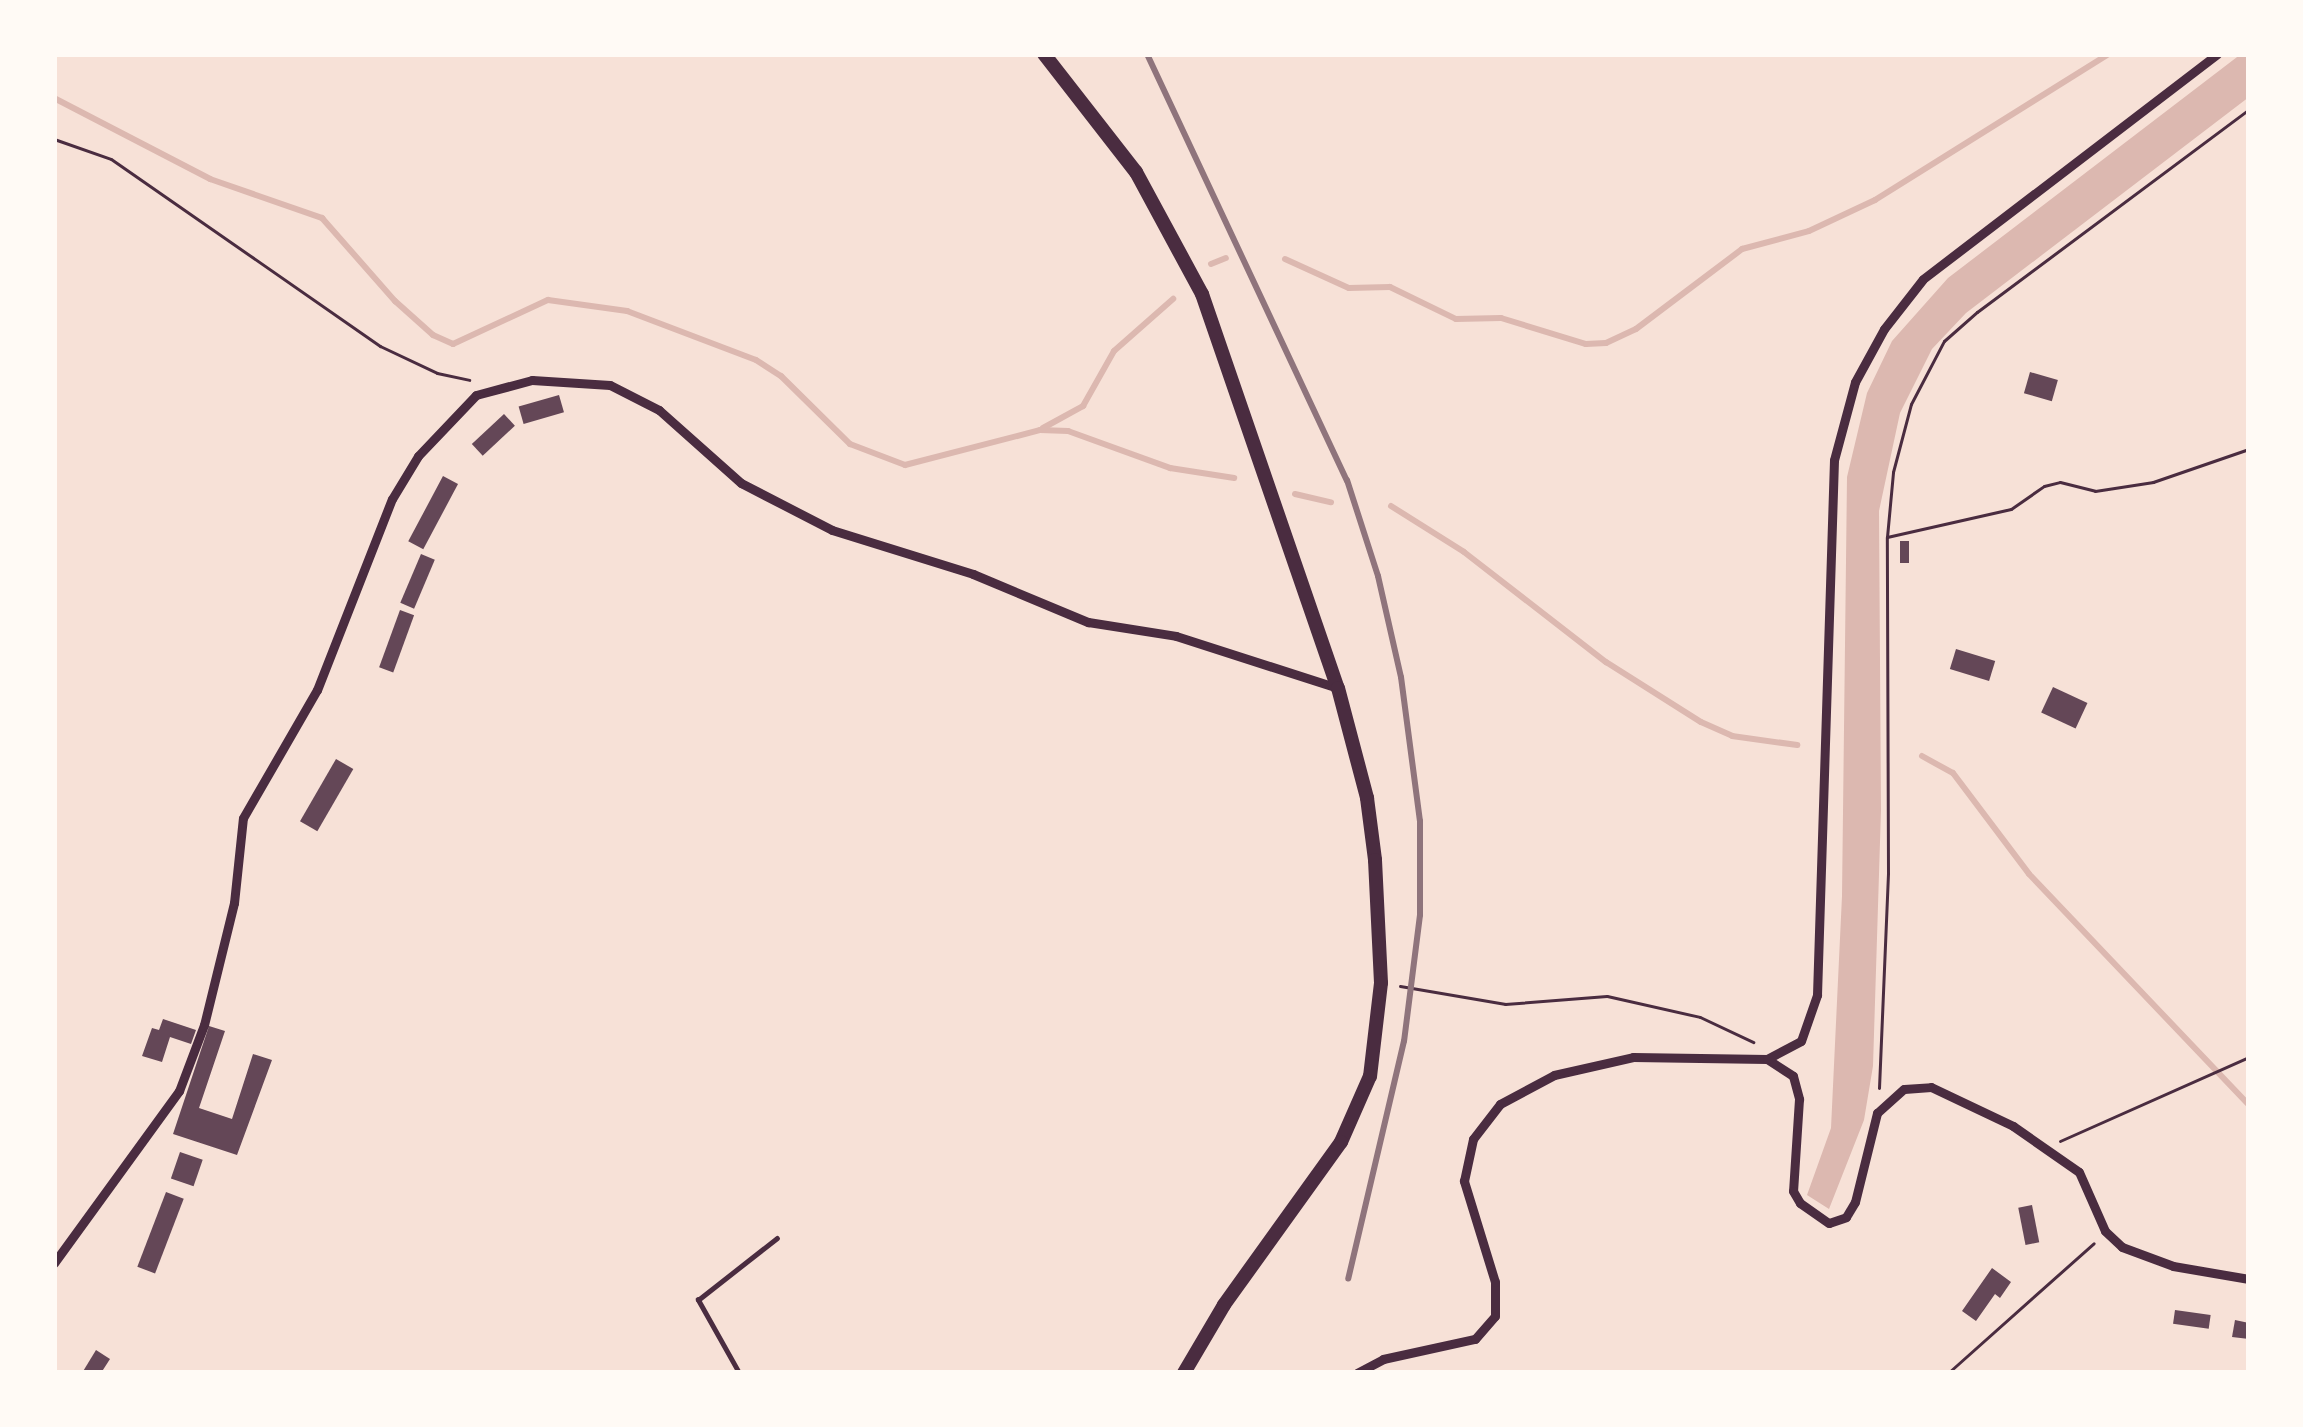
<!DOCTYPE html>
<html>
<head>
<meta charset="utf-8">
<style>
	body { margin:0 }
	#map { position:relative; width:2303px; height:1427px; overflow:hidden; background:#f7e1d7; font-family:Overpass,sans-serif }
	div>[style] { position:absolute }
	.water>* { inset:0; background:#dcb8b0 }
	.stream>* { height:6px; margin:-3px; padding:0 3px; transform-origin:3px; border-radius:3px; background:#dcb8b0 }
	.building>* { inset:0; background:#644757; transform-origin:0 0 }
	.path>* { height:3px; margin:-1.5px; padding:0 1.5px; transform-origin:1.5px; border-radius:1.5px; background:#4a2c40 }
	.service>* { height:4.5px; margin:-2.25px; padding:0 2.25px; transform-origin:2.25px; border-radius:2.25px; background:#4a2c40 }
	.minor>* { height:9px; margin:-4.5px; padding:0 4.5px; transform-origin:4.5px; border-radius:4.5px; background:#4a2c40 }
	.primary>* { height:14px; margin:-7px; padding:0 7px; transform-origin:7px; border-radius:7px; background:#4a2c40 }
	.rail>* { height:6px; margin:-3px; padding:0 3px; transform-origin:3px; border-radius:3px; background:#8f747c }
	span { translate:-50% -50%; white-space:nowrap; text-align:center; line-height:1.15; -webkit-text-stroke:12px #fffaf5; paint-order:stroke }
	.frame { position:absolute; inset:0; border:57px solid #fffaf5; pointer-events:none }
</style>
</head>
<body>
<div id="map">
	<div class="water">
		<div style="clip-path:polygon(2241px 54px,2249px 54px,2249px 97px,1966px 313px,1932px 349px,1900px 413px,1879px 511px,1881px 810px,1873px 1066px,1864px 1120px,1829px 1209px,1807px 1195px,1831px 1128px,1842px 896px,1847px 477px,1867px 393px,1892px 341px,1948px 278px)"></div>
	</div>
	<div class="stream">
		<div style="left:54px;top:98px;width:176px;rotate:27.4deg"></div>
		<div style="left:210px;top:179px;width:119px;rotate:19.2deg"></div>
		<div style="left:322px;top:218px;width:111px;rotate:48.7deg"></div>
		<div style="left:395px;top:301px;width:51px;rotate:41.8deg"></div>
		<div style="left:433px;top:335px;width:22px;rotate:24deg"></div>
		<div style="left:453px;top:344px;width:105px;rotate:-24.9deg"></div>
		<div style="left:548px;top:300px;width:80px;rotate:7.9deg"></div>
		<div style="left:627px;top:311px;width:138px;rotate:20.8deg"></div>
		<div style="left:756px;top:360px;width:30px;rotate:33deg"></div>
		<div style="left:781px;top:376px;width:97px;rotate:44.6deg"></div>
		<div style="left:850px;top:444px;width:59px;rotate:20.9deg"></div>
		<div style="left:905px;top:465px;width:139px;rotate:-14.5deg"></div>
		<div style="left:1040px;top:430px;width:28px;rotate:2deg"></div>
		<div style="left:1068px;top:431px;width:109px;rotate:19.9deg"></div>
		<div style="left:1170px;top:468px;width:65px;rotate:8.9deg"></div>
		<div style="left:1285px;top:259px;width:70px;rotate:24.4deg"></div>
		<div style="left:1349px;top:288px;width:41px;rotate:-1.4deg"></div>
		<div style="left:1390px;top:287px;width:73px;rotate:25.9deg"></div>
		<div style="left:1456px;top:319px;width:45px;rotate:-1.3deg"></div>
		<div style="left:1501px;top:318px;width:89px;rotate:17deg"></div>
		<div style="left:1586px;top:344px;width:20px;rotate:-3deg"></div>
		<div style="left:1606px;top:343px;width:33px;rotate:-25deg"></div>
		<div style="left:1636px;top:329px;width:133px;rotate:-37deg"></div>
		<div style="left:1742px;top:249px;width:69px;rotate:-15deg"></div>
		<div style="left:1809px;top:231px;width:73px;rotate:-25.2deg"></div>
		<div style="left:1875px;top:200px;width:276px;rotate:-32deg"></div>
		<div style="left:1211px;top:264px;width:16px;rotate:-22deg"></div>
		<div style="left:1043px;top:428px;width:46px;rotate:-28.8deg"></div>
		<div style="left:1083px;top:406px;width:63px;rotate:-60.6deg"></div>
		<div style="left:1114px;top:351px;width:79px;rotate:-41.4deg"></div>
		<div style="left:1295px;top:494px;width:37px;rotate:13deg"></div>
		<div style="left:1391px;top:506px;width:86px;rotate:32.2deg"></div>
		<div style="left:1464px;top:552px;width:180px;rotate:37.8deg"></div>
		<div style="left:1606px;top:662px;width:112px;rotate:32.3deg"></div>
		<div style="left:1701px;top:722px;width:34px;rotate:24deg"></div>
		<div style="left:1732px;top:736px;width:66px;rotate:7.9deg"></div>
		<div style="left:1922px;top:756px;width:35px;rotate:29deg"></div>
		<div style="left:1953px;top:773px;width:126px;rotate:53deg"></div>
		<div style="left:2029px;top:874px;width:319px;rotate:46.4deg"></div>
	</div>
	<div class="building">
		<div style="left:2030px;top:372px;width:29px;height:22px;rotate:16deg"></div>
		<div style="left:559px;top:395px;width:18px;height:42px;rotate:74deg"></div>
		<div style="left:504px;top:414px;width:16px;height:44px;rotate:47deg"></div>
		<div style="left:443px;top:476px;width:17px;height:74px;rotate:28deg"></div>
		<div style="left:1900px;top:541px;width:9px;height:22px"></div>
		<div style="left:421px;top:554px;width:15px;height:53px;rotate:23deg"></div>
		<div style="left:400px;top:610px;width:15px;height:61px;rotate:20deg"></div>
		<div style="left:1956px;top:649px;width:41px;height:21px;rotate:17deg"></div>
		<div style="left:2053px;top:687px;width:38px;height:28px;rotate:25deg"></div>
		<div style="left:336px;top:759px;width:20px;height:72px;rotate:30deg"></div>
		<div style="clip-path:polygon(163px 1019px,196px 1030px,191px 1044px,170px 1037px,162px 1062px,142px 1056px,152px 1028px,159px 1030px)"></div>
		<div style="clip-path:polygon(209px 1026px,225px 1031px,199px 1108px,232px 1119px,253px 1054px,272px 1060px,237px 1155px,173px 1134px)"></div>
		<div style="left:180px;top:1152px;width:24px;height:28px;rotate:19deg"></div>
		<div style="left:166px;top:1192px;width:19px;height:80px;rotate:21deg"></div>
		<div style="left:2032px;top:1205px;width:38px;height:14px;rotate:79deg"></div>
		<div style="clip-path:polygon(1992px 1268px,2011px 1282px,2000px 1298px,1995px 1294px,1976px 1321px,1962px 1311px)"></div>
		<div style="left:2175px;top:1310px;width:36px;height:14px;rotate:8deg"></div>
		<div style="clip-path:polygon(2235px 1320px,2249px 1323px,2249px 1339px,2232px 1337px)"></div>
		<div style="clip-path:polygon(96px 1350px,110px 1359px,101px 1373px,82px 1373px)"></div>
	</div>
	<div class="path">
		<div style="left:54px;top:139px;width:60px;rotate:19.3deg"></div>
		<div style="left:111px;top:159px;width:328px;rotate:34.8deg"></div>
		<div style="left:380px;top:346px;width:63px;rotate:25.3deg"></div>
		<div style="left:437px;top:373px;width:33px;rotate:12deg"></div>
		<div style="left:1887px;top:537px;width:127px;rotate:-12.7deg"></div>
		<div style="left:2011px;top:509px;width:40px;rotate:-34.9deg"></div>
		<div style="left:2044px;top:486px;width:16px;rotate:-14deg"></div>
		<div style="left:2060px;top:482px;width:36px;rotate:14deg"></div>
		<div style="left:2095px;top:491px;width:59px;rotate:-8.8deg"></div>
		<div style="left:2153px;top:482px;width:102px;rotate:-19deg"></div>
		<div style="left:1400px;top:986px;width:107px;rotate:9.7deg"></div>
		<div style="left:1505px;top:1004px;width:102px;rotate:-4.5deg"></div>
		<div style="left:1607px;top:996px;width:95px;rotate:12.7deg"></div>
		<div style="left:1700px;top:1017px;width:59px;rotate:25.3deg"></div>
		<div style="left:1879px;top:1088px;width:215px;rotate:-87.6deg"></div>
		<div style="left:1888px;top:873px;width:336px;rotate:-90.2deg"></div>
		<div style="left:1887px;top:537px;width:65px;rotate:-84.7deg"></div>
		<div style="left:1893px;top:472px;width:70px;rotate:-75.2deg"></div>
		<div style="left:1911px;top:404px;width:71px;rotate:-62.4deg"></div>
		<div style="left:1944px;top:341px;width:44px;rotate:-41.3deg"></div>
		<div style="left:1977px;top:312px;width:339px;rotate:-36.7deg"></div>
		<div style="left:2060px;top:1141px;width:207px;rotate:-24deg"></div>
		<div style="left:1948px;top:1373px;width:195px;rotate:-41.7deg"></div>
	</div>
	<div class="service">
		<div style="left:739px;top:1373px;width:84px;rotate:-119.3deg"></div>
		<div style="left:698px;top:1300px;width:100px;rotate:-38.1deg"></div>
	</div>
	<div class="minor">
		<div style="left:1767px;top:1059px;width:31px;rotate:33deg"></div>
		<div style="left:1793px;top:1076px;width:24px;rotate:75deg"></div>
		<div style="left:1799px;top:1099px;width:92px;rotate:93.7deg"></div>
		<div style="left:1793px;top:1191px;width:14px;rotate:60deg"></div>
		<div style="left:1800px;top:1203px;width:35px;rotate:35deg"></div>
		<div style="left:1829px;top:1223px;width:18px;rotate:-19deg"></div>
		<div style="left:1846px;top:1217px;width:17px;rotate:-59deg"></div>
		<div style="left:1855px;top:1202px;width:92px;rotate:-76.1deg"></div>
		<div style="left:1877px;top:1113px;width:36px;rotate:-42deg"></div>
		<div style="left:1904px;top:1089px;width:27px;rotate:-4deg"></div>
		<div style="left:1931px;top:1087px;width:91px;rotate:25.4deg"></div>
		<div style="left:2013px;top:1126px;width:80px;rotate:34.9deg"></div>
		<div style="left:2079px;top:1172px;width:64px;rotate:66.2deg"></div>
		<div style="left:2105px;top:1231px;width:23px;rotate:43deg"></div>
		<div style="left:2122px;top:1247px;width:54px;rotate:20.4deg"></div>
		<div style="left:2173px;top:1266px;width:77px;rotate:9.7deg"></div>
		<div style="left:54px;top:1263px;width:213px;rotate:-54deg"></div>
		<div style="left:179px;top:1091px;width:71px;rotate:-69.3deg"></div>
		<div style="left:204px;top:1025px;width:126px;rotate:-76.2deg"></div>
		<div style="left:234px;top:903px;width:85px;rotate:-84deg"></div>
		<div style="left:243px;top:818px;width:148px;rotate:-60deg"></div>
		<div style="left:317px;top:690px;width:205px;rotate:-68.6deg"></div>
		<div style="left:392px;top:499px;width:50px;rotate:-58.8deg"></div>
		<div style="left:418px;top:456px;width:84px;rotate:-46.4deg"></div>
		<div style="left:476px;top:395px;width:58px;rotate:-15deg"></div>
		<div style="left:532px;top:380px;width:78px;rotate:3.7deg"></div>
		<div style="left:610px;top:385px;width:55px;rotate:27deg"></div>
		<div style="left:659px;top:410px;width:110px;rotate:41.7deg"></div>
		<div style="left:741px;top:483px;width:102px;rotate:27.3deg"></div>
		<div style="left:832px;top:530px;width:148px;rotate:17.3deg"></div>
		<div style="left:973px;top:574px;width:125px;rotate:22.7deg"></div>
		<div style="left:1088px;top:622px;width:89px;rotate:9deg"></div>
		<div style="left:1176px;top:636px;width:170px;rotate:17.8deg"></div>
		<div style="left:1357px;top:1373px;width:30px;rotate:-28deg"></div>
		<div style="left:1383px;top:1359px;width:94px;rotate:-12.3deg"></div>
		<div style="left:1475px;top:1339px;width:30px;rotate:-49deg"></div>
		<div style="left:1495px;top:1316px;width:34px;rotate:-90deg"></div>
		<div style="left:1495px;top:1282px;width:106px;rotate:-107.1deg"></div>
		<div style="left:1464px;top:1181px;width:43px;rotate:-77.9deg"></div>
		<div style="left:1473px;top:1139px;width:44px;rotate:-52.4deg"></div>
		<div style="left:1500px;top:1104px;width:61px;rotate:-28.2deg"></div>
		<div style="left:1554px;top:1075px;width:81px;rotate:-12.8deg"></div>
		<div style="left:1633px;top:1057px;width:134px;rotate:0.9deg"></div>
		<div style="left:1767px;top:1059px;width:38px;rotate:-28deg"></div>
		<div style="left:1801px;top:1041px;width:49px;rotate:-70.8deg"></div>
		<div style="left:1817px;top:995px;width:535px;rotate:-88.18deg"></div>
		<div style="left:1834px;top:460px;width:81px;rotate:-74.9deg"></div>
		<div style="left:1855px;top:382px;width:60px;rotate:-61.3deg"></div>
		<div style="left:1884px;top:329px;width:63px;rotate:-52deg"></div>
		<div style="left:1923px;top:279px;width:370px;rotate:-37.4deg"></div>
	</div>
	<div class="primary">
		<div style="left:1044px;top:54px;width:150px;rotate:52.1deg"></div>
		<div style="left:1136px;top:172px;width:139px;rotate:61.6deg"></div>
		<div style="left:1202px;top:294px;width:417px;rotate:71deg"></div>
		<div style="left:1338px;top:688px;width:114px;rotate:75.2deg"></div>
		<div style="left:1367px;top:798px;width:63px;rotate:82.6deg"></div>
		<div style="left:1375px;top:860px;width:123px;rotate:87.2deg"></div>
		<div style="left:1381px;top:983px;width:94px;rotate:96.7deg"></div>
		<div style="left:1370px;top:1076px;width:72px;rotate:113.7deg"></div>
		<div style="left:1341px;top:1142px;width:201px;rotate:125.7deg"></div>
		<div style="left:1224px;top:1305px;width:79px;rotate:120.5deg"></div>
	</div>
	<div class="rail">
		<div style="left:1147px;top:54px;width:471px;rotate:64.9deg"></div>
		<div style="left:1347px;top:480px;width:101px;rotate:72.1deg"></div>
		<div style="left:1378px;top:576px;width:104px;rotate:77.2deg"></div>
		<div style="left:1401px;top:677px;width:145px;rotate:82.5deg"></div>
		<div style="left:1420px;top:821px;width:94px;rotate:90deg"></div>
		<div style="left:1420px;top:915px;width:127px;rotate:97.2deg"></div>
		<div style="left:1404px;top:1041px;width:244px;rotate:103.2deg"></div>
	</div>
	<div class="frame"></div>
</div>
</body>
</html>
